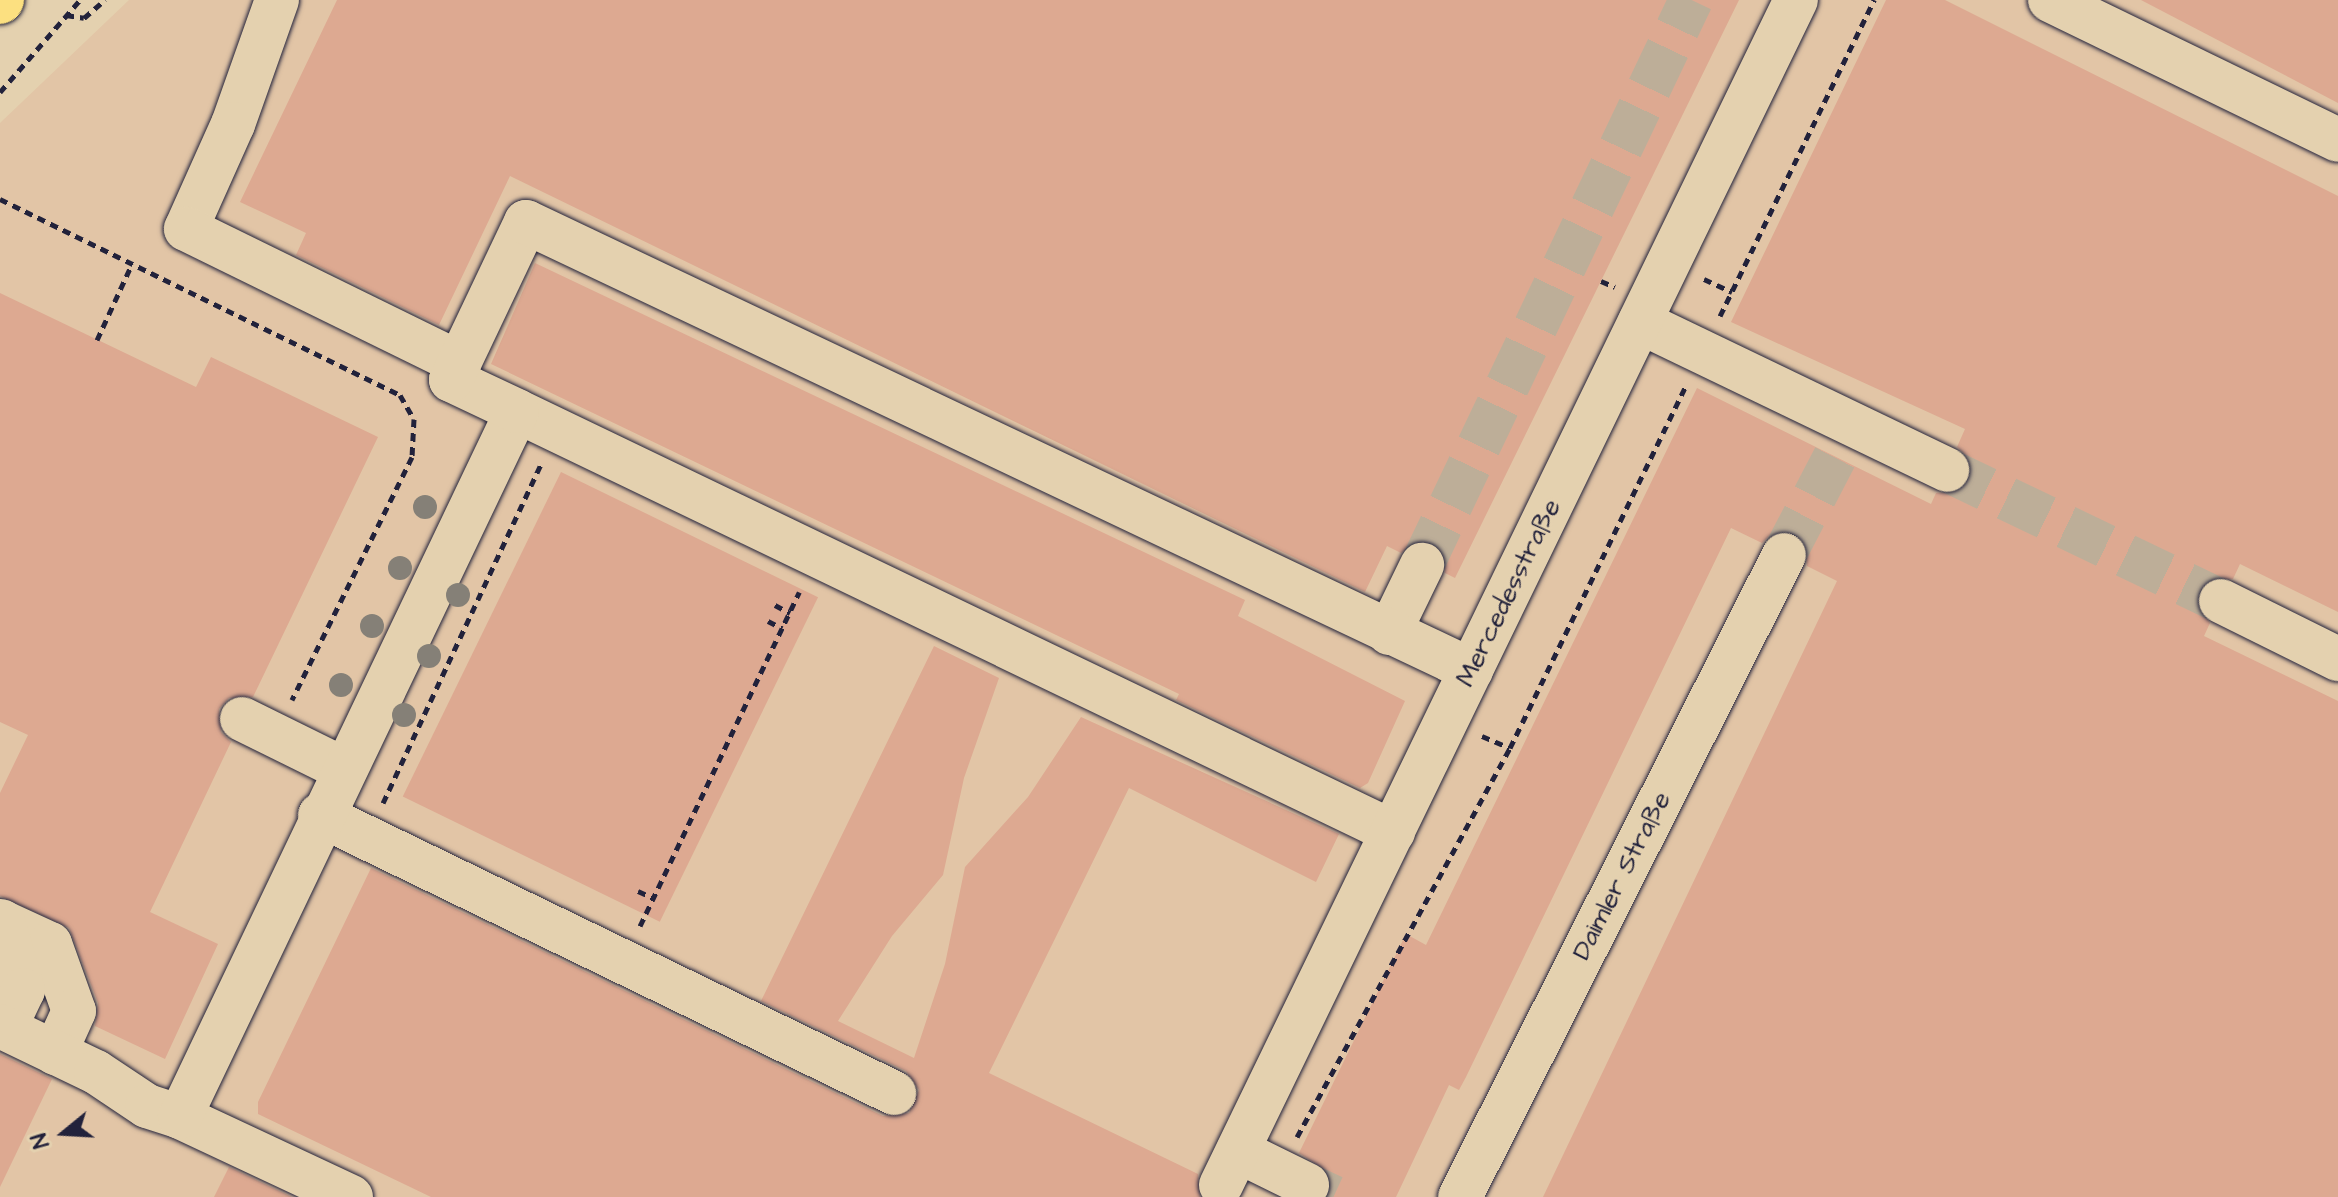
<!DOCTYPE html>
<html>
<head>
<meta charset="utf-8">
<style>
	body { margin:0 }
	#map { position:relative; width:2338px; height:1197px; overflow:hidden; background:#e4d1af; font-family:"Architects Daughter",sans-serif }
	div>[style] { position:absolute }
	.built>* { inset:0; background:#e2c5a6 }
	.building>* { inset:0; background:#dda991; transform-origin:0 0 }
	.minor-tunnel>* { height:44px; margin-top:-22px; transform-origin:0; background:repeating-linear-gradient(90deg,#bdae98 0 44px,transparent 0 66px) }
	.path>* { height:5px; margin-top:-2.5px; transform-origin:0; background:repeating-linear-gradient(90deg,#22223b 0 8px,transparent 0 14px) }
	.roads { filter:drop-shadow(0 0 2px #22223b) drop-shadow(0 0 2px #22223b) }
	.minor>* { height:44px; margin:-22px; padding:0 22px; transform-origin:22px; border-radius:22px; background:#e4d1af }
	.major>* { height:44px; margin:-22px; padding:0 22px; transform-origin:22px; border-radius:22px; background:#fce080 }
	.trees>* { width:24px; height:24px; margin:-12px; border-radius:50%; background:#858077 }
	span { translate:-50% -50%; white-space:nowrap; text-align:center; line-height:1.15; -webkit-text-stroke:6px #e4d1af; paint-order:stroke }
	.street-label { font-size:26px; color:#22223b }
	.north { position:absolute; left:24px; top:1093px; width:80px; height:80px; -webkit-text-stroke:6px #e4d1af; paint-order:stroke; rotate:252deg; font-size:22px; font-weight:700; line-height:32px; text-align:center; color:#22223b }
	.north::after { content:''; display:block; margin:auto; width:28px; height:36px; background:#22223b; clip-path:polygon(50% 0,100% 100%,50% 72%,0 100%) }
</style>
</head>
<body>
<div id="map">
	<div class="built">
		<div style="clip-path:polygon(129px 0,2338px 0,2338px 1197px,0 1197px,0 123px)"></div>
	</div>
	<div class="building">
		<div style="clip-path:polygon(337px 0,1739px 0,1455px 578px,1445px 573px,1442px 550px,1419px 540px,1401px 553px,1387px 546px,1365px 592px,510px 176px,439px 325px,296px 255px,306px 233px,240px 202px)"></div>
		<div style="clip-path:polygon(1886px 0,1945px 0,2338px 196px,2338px 612px,2240px 564px,2233px 579px,2207px 581px,2196px 602px,2210px 623px,2204px 636px,2338px 701px,2338px 1197px,1543px 1197px,1837px 581px,1807px 566px,1805px 542px,1795px 532px,1771px 534px,1762px 543px,1731px 528px,1466px 1077px,1459px 1090px,1449px 1085px,1396px 1197px,1329px 1197px,1327px 1171px,1299px 1153px,1406px 934px,1426px 945px,1697px 388px,1931px 504px,1936px 493px,1960px 491px,1970px 480px,1968px 457px,1957px 447px,1965px 429px,1731px 322px)"></div>
		<div style="clip-path:polygon(2141px 0,2338px 0,2338px 103px)"></div>
		<div style="clip-path:polygon(535px 263px,1245px 600px,1238px 616px,1405px 701px,1368px 783px,1360px 788px,1176px 700px,1179px 694px,491px 364px)"></div>
		<div style="clip-path:polygon(0 293px,196px 387px,211px 357px,378px 437px,253px 697px,229px 698px,219px 709px,221px 732px,231px 742px,150px 912px,218px 944px,165px 1059px,95px 1026px,98px 1003px,69px 928px,0 896px,0 793px,28px 735px,0 722px)"></div>
		<div style="left:561px;top:472px;width:286px;height:361px;rotate:26deg"></div>
		<div style="clip-path:polygon(934px 646px,999px 678px,964px 778px,943px 875px,892px 936px,838px 1021px,914px 1058px,945px 964px,965px 867px,1028px 797px,1081px 717px,1339px 834px,1316px 882px,1129px 788px,989px 1073px,1198px 1174px,1200px 1197px,431px 1197px,258px 1114px,258px 1102px,371px 868px,883px 1116px,909px 1113px,919px 1090px,906px 1071px,761px 1001px)"></div>
		<div style="clip-path:polygon(0 1054px,52px 1079px,0 1187px)"></div>
		<div style="clip-path:polygon(229px 1167px,292px 1197px,214px 1197px)"></div>
	</div>
	<div class="minor-tunnel">
		<div style="left:1947px;top:470px;width:304px;rotate:25.6deg"></div>
		<div style="left:1784px;top:555px;width:110px;rotate:-62.5deg"></div>
		<div style="left:1422px;top:565px;width:626px;rotate:-64.54deg"></div>
		<div style="left:1307px;top:1185px;width:29px;rotate:25deg"></div>
	</div>
	<div class="path">
		<div style="left:66px;top:15px;width:18px;rotate:9deg"></div>
		<div style="left:84px;top:18px;width:28px;rotate:-41deg"></div>
		<div style="left:0;top:92px;width:122px;rotate:-49deg"></div>
		<div style="left:0;top:199px;width:445px;rotate:26.1deg"></div>
		<div style="left:400px;top:395px;width:28px;rotate:60deg"></div>
		<div style="left:414px;top:419px;width:38px;rotate:93deg"></div>
		<div style="left:412px;top:457px;width:271px;rotate:116.3deg"></div>
		<div style="left:1704px;top:279px;width:31px;rotate:25deg"></div>
		<div style="left:1601px;top:281px;width:15px;rotate:23deg"></div>
		<div style="left:1720px;top:316px;width:352px;rotate:-64deg"></div>
		<div style="left:97px;top:340px;width:84px;rotate:-65.3deg"></div>
		<div style="left:775px;top:605px;width:17px;rotate:28deg"></div>
		<div style="left:768px;top:621px;width:16px;rotate:27deg"></div>
		<div style="left:1482px;top:736px;width:30px;rotate:23deg"></div>
		<div style="left:383px;top:803px;width:374px;rotate:-65deg"></div>
		<div style="left:638px;top:891px;width:17px;rotate:24deg"></div>
		<div style="left:640px;top:926px;width:370px;rotate:-64.5deg"></div>
		<div style="left:1297px;top:1137px;width:443px;rotate:-61.3deg"></div>
		<div style="left:1510px;top:748px;width:403px;rotate:-64.1deg"></div>
	</div>
	<div class="roads">
		<div class="minor">
			<div style="left:277px;top:0;width:132px;rotate:109.5deg"></div>
			<div style="left:233px;top:124px;width:115px;rotate:114.1deg"></div>
			<div style="left:186px;top:229px;width:304px;rotate:26.1deg"></div>
			<div style="left:2050px;top:0;width:320px;rotate:25.9deg"></div>
			<div style="left:1640px;top:322px;width:341px;rotate:25.7deg"></div>
			<div style="left:517px;top:411px;width:972px;rotate:25.67deg"></div>
			<div style="left:2221px;top:601px;width:131px;rotate:26.4deg"></div>
			<div style="left:1389px;top:633px;width:76px;rotate:-64.1deg"></div>
			<div style="left:242px;top:719px;width:113px;rotate:26.3deg"></div>
			<div style="left:320px;top:815px;width:638px;rotate:25.84deg"></div>
			<div style="left:0;top:921px;width:55px;rotate:24.7deg"></div>
			<div style="left:50px;top:944px;width:71px;rotate:70.3deg"></div>
			<div style="left:74px;top:1011px;width:46px;rotate:114.3deg"></div>
			<div style="left:3px;top:922px;width:71px;rotate:73.6deg"></div>
			<div style="left:23px;top:990px;width:42px;rotate:115.3deg"></div>
			<div style="left:0;top:1026px;width:106px;rotate:25.6deg"></div>
			<div style="left:96px;top:1072px;width:61px;rotate:33.7deg"></div>
			<div style="left:147px;top:1106px;width:35px;rotate:18deg"></div>
			<div style="left:1238px;top:1151px;width:77px;rotate:26.2deg"></div>
			<div style="left:1221px;top:1185px;width:1317px;rotate:-64.12deg"></div>
			<div style="left:351px;top:1197px;width:189px;rotate:-154.9deg"></div>
			<div style="left:180px;top:1117px;width:782px;rotate:-64.48deg"></div>
			<div style="left:517px;top:411px;width:73px;rotate:-154.8deg"></div>
			<div style="left:451px;top:380px;width:175px;rotate:-64.6deg"></div>
			<div style="left:526px;top:222px;width:1046px;rotate:25.36deg"></div>
			<div style="left:1460px;top:1197px;width:719px;rotate:-63.22deg"></div>
		</div>
		<div class="major">
			<div style="left:0;top:2px;width:3px;rotate:-45deg"></div>
		</div>
	</div>
	<div class="trees">
		<div style="left:425px;top:507px"></div>
		<div style="left:400px;top:568px"></div>
		<div style="left:458px;top:595px"></div>
		<div style="left:372px;top:626px"></div>
		<div style="left:429px;top:656px"></div>
		<div style="left:341px;top:685px"></div>
		<div style="left:404px;top:715px"></div>
	</div>
	<div class="street-label">
		<span style="left:1509px;top:593px;rotate:-64deg">Mercedesstraße</span>
		<span style="left:1622px;top:876px;rotate:-63deg">Daimler Straße</span>
	</div>
	<div class="north">N</div>
</div>
</body>
</html>
